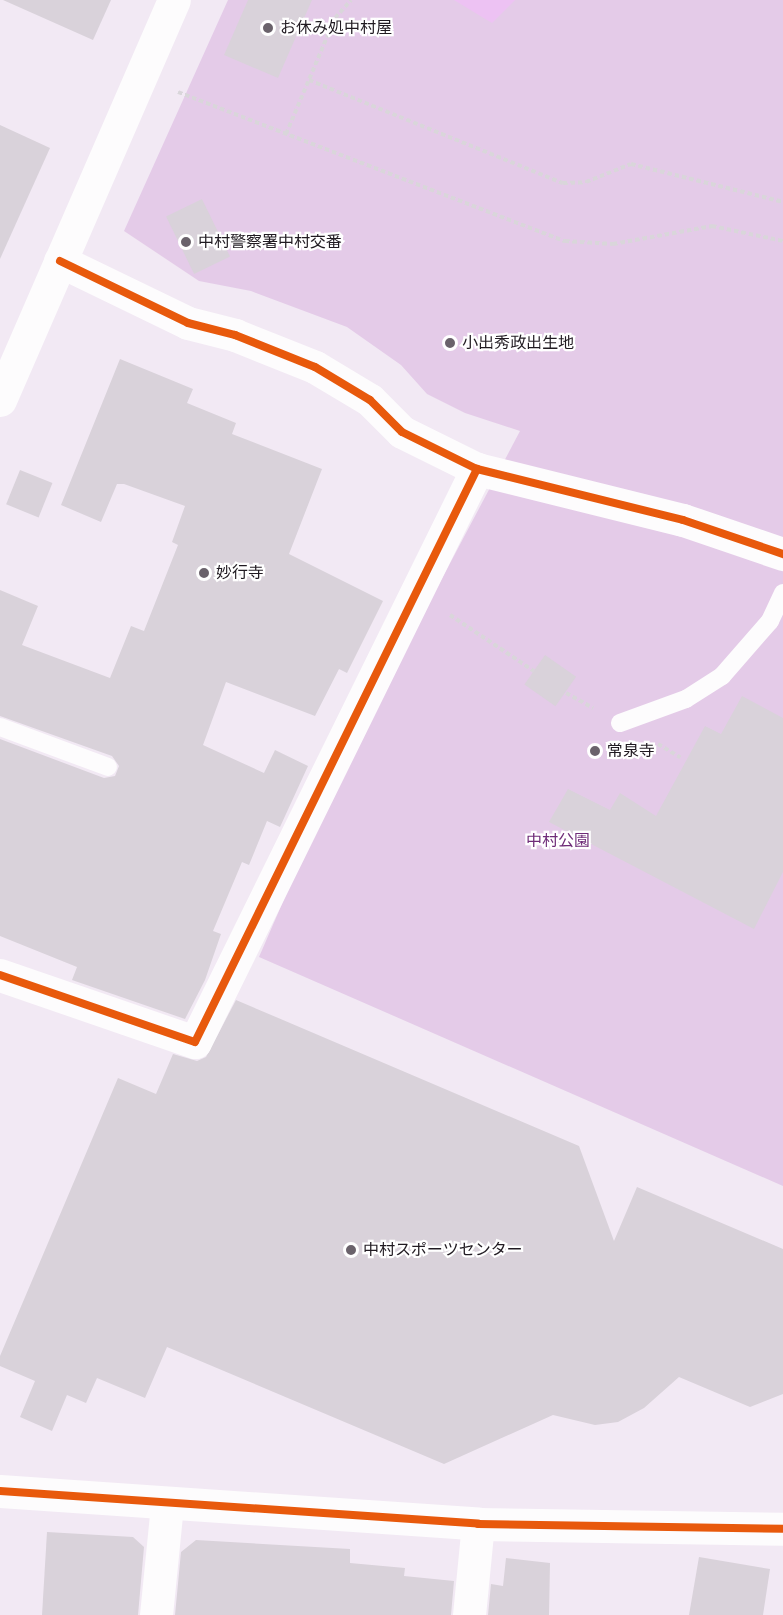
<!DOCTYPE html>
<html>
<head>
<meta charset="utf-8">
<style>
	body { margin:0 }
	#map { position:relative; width:783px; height:1615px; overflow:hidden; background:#f2e9f4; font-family:Signika,"Noto Sans JP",sans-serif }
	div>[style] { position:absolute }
	.green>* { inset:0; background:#e4cbe8 }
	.water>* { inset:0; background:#edc2f3 }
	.building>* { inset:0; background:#d9d2da; transform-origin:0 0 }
	.path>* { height:4px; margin-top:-2px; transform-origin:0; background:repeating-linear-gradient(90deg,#d9d6da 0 4.5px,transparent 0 7.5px) }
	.lane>* { height:18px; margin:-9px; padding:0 9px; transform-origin:9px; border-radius:9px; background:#fdfcfd }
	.street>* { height:33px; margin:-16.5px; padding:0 16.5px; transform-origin:16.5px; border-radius:16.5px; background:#fdfcfd }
	.secondary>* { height:33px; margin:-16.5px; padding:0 16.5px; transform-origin:16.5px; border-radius:16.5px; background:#fdfcfd }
	.cycleway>* { height:8px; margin:-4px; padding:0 4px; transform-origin:4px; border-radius:4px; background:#e8590c }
	.dots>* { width:16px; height:16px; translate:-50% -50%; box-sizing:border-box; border:3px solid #fff; border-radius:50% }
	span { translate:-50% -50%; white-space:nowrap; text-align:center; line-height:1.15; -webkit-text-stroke:4.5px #fff; paint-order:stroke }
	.poi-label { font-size:16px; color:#201a21 }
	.left { translate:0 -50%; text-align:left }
	.park-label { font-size:16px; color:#6f2c78 }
</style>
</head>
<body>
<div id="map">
	<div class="green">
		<div style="clip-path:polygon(228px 0,783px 0,783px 1186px,259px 957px,337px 777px,520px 431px,465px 413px,427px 394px,401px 365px,347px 327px,251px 291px,199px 281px,124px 231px)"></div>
	</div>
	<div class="water">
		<div style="clip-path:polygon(454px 0,515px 0,492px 23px)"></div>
	</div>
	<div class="building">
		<div style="clip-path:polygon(3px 0,111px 0,93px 40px)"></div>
		<div style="clip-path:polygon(248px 0,312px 0,278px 78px,224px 55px)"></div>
		<div style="clip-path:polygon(0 125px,50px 148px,0 259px)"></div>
		<div style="left:202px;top:199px;width:64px;height:40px;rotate:64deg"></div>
		<div style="clip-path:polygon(120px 359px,193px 389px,187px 403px,236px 423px,232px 434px,322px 469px,289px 554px,383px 601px,347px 673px,339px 669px,315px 716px,226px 682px,203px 745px,264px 773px,275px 750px,308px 766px,280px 827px,267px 821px,249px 865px,242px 862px,213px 931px,221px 934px,205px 980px,185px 1019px,72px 980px,77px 967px,0 936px,0 739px,104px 778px,115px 776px,119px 766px,112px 756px,0 716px,0 590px,38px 606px,22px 645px,110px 678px,131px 626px,144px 631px,178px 545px,172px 542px,185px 506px,124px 484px,117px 484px,101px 522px,61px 505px)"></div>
		<div style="left:20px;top:470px;width:35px;height:37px;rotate:22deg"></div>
		<div style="left:545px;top:655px;width:38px;height:36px;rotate:35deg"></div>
		<div style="clip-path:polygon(742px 696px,783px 718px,783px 872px,754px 929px,549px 822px,568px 789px,610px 810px,620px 793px,656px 816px,705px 726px,721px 734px)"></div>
		<div style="clip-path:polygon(236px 1000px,579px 1146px,614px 1241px,637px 1187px,783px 1249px,783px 1394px,750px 1407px,679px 1377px,644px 1408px,618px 1422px,595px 1425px,553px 1415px,444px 1464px,167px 1347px,145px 1398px,97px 1378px,86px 1403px,67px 1395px,52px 1431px,20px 1417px,35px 1381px,0 1366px,0 1356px,118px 1078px,156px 1094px,173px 1054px,197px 1061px,206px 1057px)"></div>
		<div style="clip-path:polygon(47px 1532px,133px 1537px,144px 1547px,138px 1615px,42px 1615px)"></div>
		<div style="clip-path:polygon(196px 1540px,350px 1549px,350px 1563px,405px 1568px,404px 1576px,454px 1581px,451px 1615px,175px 1615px,181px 1552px)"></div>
		<div style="clip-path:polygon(699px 1557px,770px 1569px,763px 1615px,689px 1615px)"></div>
		<div style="clip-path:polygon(506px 1558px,550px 1563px,549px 1615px,488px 1615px,491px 1584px,503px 1586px)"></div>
	</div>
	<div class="path">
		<div style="left:309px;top:80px;width:274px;rotate:22.1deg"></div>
		<div style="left:563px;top:183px;width:23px;rotate:-2deg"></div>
		<div style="left:586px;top:182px;width:48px;rotate:-21.8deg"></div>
		<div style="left:631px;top:164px;width:157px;rotate:14deg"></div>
		<div style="left:178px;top:92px;width:415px;rotate:21.1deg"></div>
		<div style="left:565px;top:241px;width:48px;rotate:3.6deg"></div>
		<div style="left:613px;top:244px;width:101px;rotate:-10.3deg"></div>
		<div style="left:712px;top:226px;width:73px;rotate:11.9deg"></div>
		<div style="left:286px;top:134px;width:126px;rotate:-67.1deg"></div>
		<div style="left:335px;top:18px;width:24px;rotate:-48deg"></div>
		<div style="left:450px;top:615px;width:101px;rotate:33.7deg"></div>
		<div style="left:566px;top:693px;width:31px;rotate:29deg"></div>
		<div style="left:658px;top:744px;width:26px;rotate:31deg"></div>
	</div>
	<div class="lane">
		<div style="left:620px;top:723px;width:70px;rotate:-20deg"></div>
		<div style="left:686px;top:699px;width:43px;rotate:-32.6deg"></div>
		<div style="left:722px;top:676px;width:73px;rotate:-48.9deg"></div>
		<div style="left:770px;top:621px;width:31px;rotate:-65deg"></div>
		<div style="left:0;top:727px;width:115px;rotate:20.3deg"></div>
	</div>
	<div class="street">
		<div style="left:60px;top:261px;width:142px;rotate:25.8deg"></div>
		<div style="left:188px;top:323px;width:49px;rotate:14.3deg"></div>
		<div style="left:235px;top:335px;width:86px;rotate:21.8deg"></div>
		<div style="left:315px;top:367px;width:64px;rotate:31deg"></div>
		<div style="left:370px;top:400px;width:45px;rotate:45deg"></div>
		<div style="left:402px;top:432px;width:84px;rotate:26.3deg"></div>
		<div style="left:477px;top:469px;width:212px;rotate:13.9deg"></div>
		<div style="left:683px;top:520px;width:106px;rotate:18.8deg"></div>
		<div style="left:0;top:975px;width:206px;rotate:19deg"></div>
		<div style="left:195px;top:1042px;width:639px;rotate:-63.8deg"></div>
		<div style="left:0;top:1491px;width:479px;rotate:3.9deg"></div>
		<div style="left:478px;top:1524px;width:305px;rotate:0.9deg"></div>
		<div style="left:156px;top:1615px;width:112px;rotate:-84.3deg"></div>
		<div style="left:469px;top:1615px;width:91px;rotate:-84.4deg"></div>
	</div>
	<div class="secondary">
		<div style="left:0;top:400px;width:436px;rotate:-66.5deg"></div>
	</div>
	<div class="cycleway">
		<div style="left:60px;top:261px;width:142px;rotate:25.8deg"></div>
		<div style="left:188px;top:323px;width:49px;rotate:14.3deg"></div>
		<div style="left:235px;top:335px;width:86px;rotate:21.8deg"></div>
		<div style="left:315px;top:367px;width:64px;rotate:31deg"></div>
		<div style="left:370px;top:400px;width:45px;rotate:45deg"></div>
		<div style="left:402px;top:432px;width:84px;rotate:26.3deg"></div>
		<div style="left:477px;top:469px;width:212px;rotate:13.9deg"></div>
		<div style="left:683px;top:520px;width:106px;rotate:18.8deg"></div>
		<div style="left:0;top:975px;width:206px;rotate:19deg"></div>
		<div style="left:195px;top:1042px;width:639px;rotate:-63.8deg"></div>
		<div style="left:0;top:1491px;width:479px;rotate:3.9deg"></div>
		<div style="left:478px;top:1524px;width:305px;rotate:0.9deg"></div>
	</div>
	<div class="dots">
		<div style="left:268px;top:28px;background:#6a626b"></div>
		<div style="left:186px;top:242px;background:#6a626b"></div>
		<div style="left:450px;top:343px;background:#6a626b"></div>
		<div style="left:204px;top:573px;background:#6a626b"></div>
		<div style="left:595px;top:751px;background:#6a626b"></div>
		<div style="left:351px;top:1250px;background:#6a626b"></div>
	</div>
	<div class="poi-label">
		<span class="left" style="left:280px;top:28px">お休み処中村屋</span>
		<span class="left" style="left:198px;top:242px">中村警察署中村交番</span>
		<span class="left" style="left:462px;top:343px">小出秀政出生地</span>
		<span class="left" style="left:216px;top:573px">妙行寺</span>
		<span class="left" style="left:607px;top:751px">常泉寺</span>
		<span class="left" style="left:363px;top:1250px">中村スポーツセンター</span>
	</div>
	<div class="park-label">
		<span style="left:558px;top:841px">中村公園</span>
	</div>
</div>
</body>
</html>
